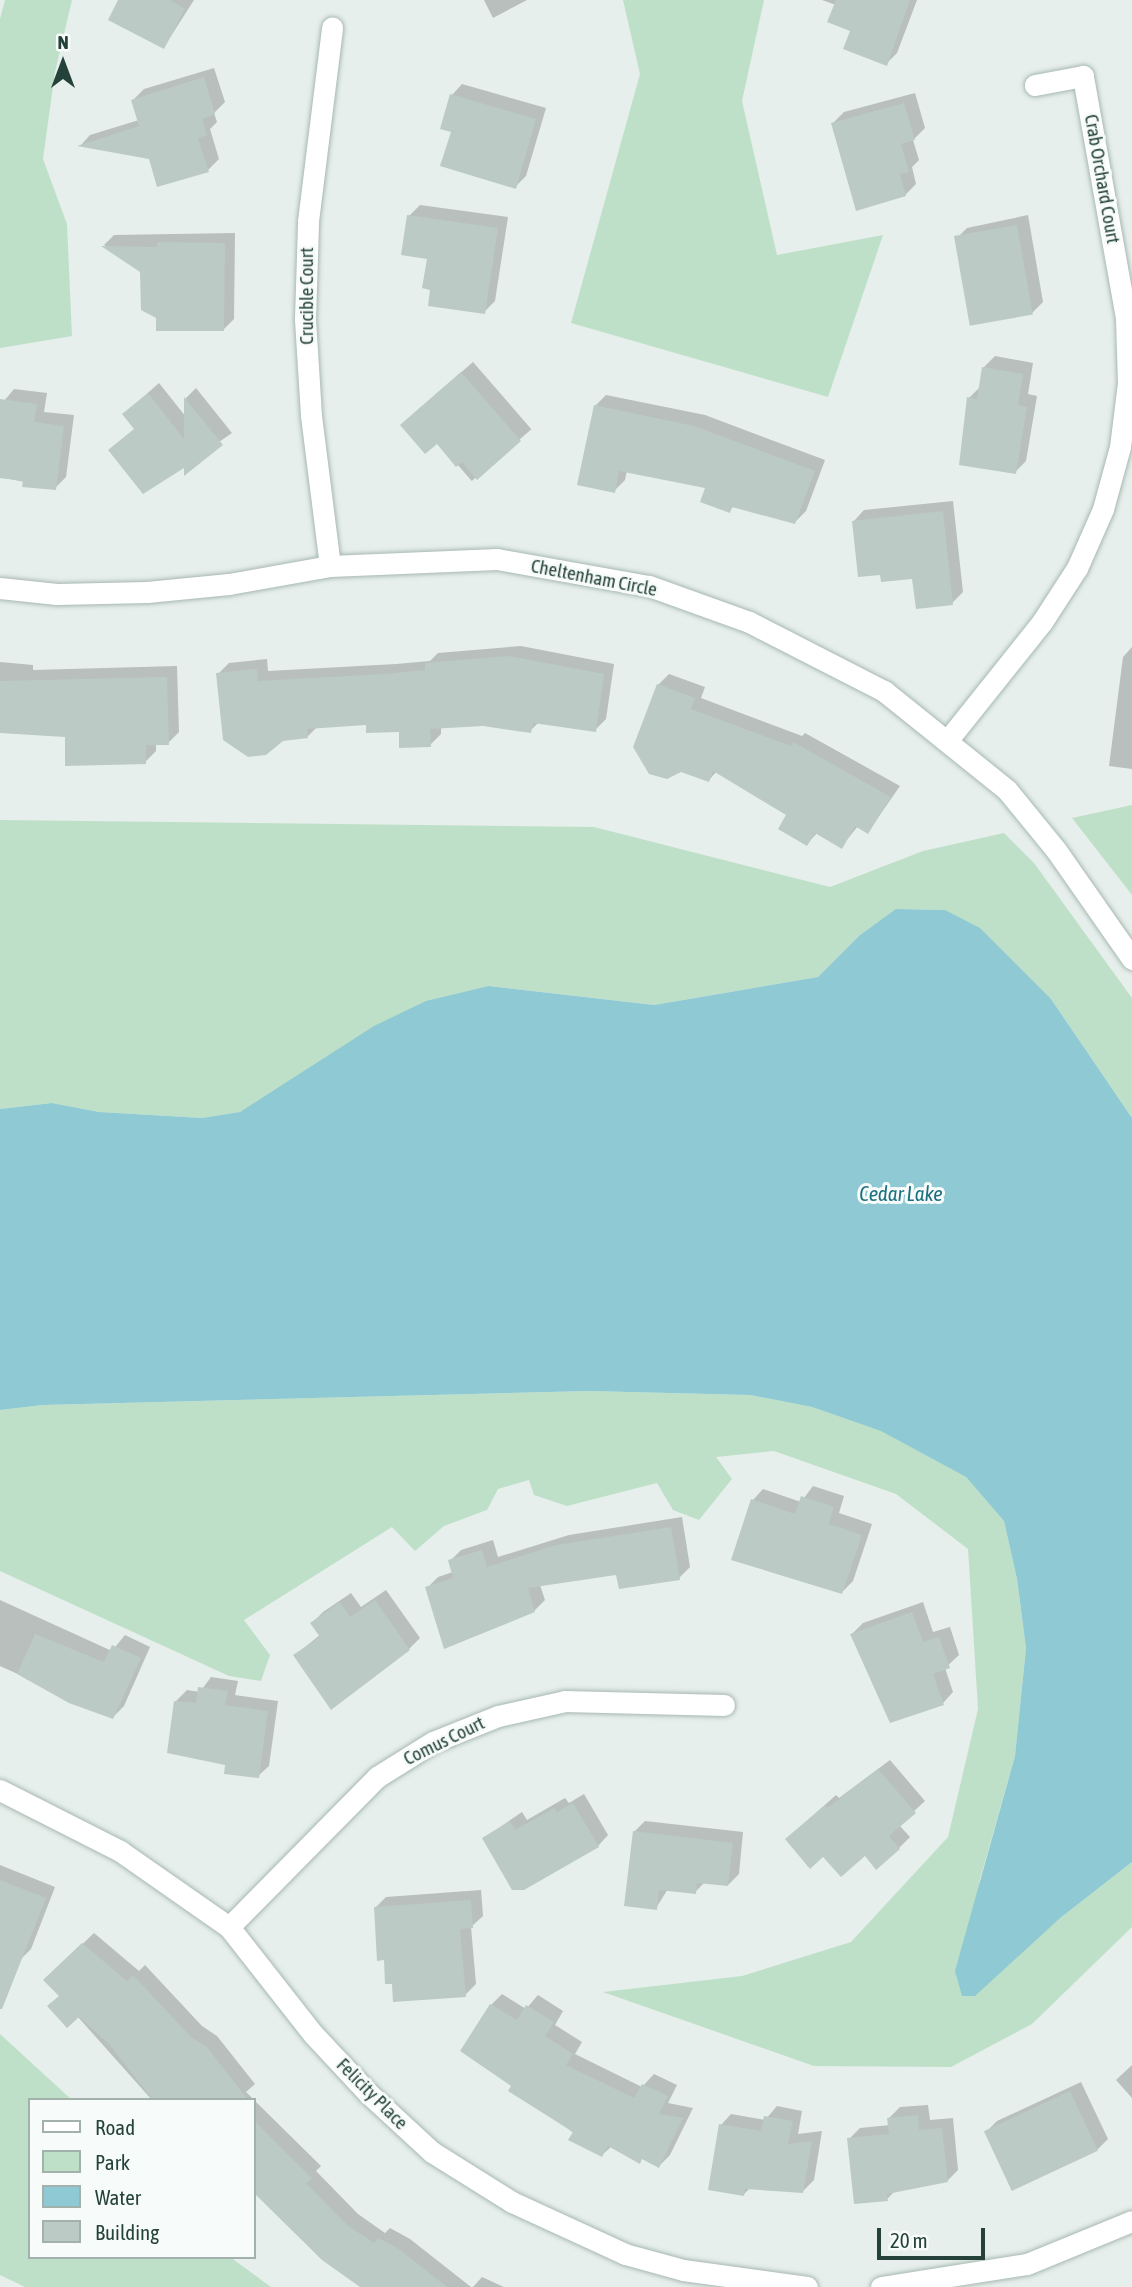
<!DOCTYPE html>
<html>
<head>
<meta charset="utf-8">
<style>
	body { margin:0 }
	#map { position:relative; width:1132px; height:2287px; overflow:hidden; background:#e6efeb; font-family:"Asap Condensed",sans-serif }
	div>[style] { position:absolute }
	.green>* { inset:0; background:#bfe0c8 }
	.water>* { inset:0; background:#8ec9d4 }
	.shadow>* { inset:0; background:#0003; transform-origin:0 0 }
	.building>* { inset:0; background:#bbcac4; transform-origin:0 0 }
	.roads { filter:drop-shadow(0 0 2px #a8b8b2) drop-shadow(0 0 2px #a8b8b2) }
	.street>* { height:21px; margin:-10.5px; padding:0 10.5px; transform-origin:10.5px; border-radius:10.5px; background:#fff }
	span { translate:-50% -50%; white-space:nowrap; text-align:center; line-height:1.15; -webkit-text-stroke:6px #f7fbf9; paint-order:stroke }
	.street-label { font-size:19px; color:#24423a }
	.water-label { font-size:21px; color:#1c6f80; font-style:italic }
	.legend { position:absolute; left:28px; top:2098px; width:228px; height:161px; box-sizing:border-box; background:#f7fbf9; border:2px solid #a3b1ad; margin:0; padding:9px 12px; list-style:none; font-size:21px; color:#24423a }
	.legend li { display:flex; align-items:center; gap:14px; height:35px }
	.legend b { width:35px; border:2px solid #a3b1ad }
	.north { position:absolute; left:28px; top:28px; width:70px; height:70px; -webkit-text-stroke:5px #f7fbf9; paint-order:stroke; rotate:0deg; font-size:19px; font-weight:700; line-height:28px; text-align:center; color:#24423a }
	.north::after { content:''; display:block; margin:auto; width:24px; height:32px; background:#24423a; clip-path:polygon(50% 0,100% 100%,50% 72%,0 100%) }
	.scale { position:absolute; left:877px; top:2228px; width:108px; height:32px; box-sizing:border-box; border:4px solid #24423a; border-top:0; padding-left:9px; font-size:21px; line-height:24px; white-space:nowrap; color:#24423a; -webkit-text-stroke:5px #f7fbf9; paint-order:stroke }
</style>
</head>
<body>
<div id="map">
	<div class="green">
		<div style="clip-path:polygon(5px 0,72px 0,55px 72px,43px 159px,67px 224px,72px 336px,0 348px,0 19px)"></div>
		<div style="clip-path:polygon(623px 0,764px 0,742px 101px,777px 255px,883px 235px,828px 397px,571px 323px,640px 74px)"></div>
		<div style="clip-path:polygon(1132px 805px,1132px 895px,1072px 818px)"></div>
		<div style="clip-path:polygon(0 820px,594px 827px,830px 887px,923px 851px,1004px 833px,1034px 863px,1132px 998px,1132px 1118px,1051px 999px,945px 910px,897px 909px,860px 935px,818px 977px,654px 1005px,489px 986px,240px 1112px,202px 1118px,99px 1112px,52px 1103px,0 1109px)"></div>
		<div style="clip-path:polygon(589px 1391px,750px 1395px,812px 1407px,882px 1431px,966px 1477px,1004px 1521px,1017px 1579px,1026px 1648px,1015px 1756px,979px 1883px,1059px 1919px,1132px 1862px,1132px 1927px,1032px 2024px,951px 2067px,814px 2066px,603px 1992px,742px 1976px,851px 1942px,948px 1837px,978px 1709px,968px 1549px,896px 1494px,774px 1451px,716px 1457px,732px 1479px,699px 1520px,673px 1510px,657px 1483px,567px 1506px,534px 1495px,529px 1480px,498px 1489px,487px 1510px,444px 1526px,415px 1551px,392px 1527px,244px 1620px,270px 1655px,261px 1681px,229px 1676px,0 1571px,0 1410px,43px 1405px)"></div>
		<div style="clip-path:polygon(0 2034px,72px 2100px,30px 2100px,30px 2257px,230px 2257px,271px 2287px,25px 2287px,0 2275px)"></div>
	</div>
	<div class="water">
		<div style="clip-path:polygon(896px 909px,945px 910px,980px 928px,1051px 999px,1132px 1118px,1132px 1862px,1059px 1919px,975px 1996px,962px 1996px,955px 1971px,1015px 1756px,1026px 1648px,1017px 1579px,1004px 1521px,966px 1477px,881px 1431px,812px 1407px,750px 1395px,589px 1391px,43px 1405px,0 1410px,0 1109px,52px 1103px,99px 1112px,202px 1118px,240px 1112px,374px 1026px,426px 1001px,489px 986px,654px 1005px,818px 977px,860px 935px)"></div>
	</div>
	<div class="shadow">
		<div style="clip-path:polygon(120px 0,194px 0,164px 47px)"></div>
		<div style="clip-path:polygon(484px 0,527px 0,493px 18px)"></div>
		<div style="clip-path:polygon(822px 0,917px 0,897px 53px,886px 64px,852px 30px,836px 5px)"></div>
		<div style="clip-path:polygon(214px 68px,225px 102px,214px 113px,217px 122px,210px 129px,219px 159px,208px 170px,81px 145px,90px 135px,139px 120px,133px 100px,144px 89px)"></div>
		<div style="clip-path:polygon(462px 84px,546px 108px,526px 176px,515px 187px,452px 95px)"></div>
		<div style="clip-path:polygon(915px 93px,925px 128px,913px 140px,919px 160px,912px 167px,916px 184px,905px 195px,833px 123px,844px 112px)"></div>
		<div style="clip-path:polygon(420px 205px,508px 217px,495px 301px,484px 312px,432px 288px,429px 258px,409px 216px)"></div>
		<div style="clip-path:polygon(1028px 215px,1043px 302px,1032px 313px,956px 239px,967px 228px)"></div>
		<div style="clip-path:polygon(235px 233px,234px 319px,223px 330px,157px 317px,142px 271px,104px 245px,114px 235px)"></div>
		<div style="clip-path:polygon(995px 356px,1033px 363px,1028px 394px,1037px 396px,1026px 461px,1015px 472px,969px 398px,981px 386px,984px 367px)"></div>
		<div style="left:473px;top:362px;width:89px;height:79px;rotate:49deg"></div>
		<div style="clip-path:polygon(159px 383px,186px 417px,186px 398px,196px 388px,232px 433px,186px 465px,121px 440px,136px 428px,124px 414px)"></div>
		<div style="clip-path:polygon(14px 389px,47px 393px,44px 412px,74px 415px,66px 477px,55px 488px,0 477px,0 406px)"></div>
		<div style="clip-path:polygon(606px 395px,705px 415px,825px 460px,806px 511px,795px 522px,734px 506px,729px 511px,708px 487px,627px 470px,625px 480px,614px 491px,595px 406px)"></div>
		<div style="clip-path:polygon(953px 501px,963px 592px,952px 603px,914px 577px,881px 573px,854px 521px,864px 510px)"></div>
		<div style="clip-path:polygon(521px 646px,614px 664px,606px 719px,595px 730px,539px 722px,530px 731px,483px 724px,441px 726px,441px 734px,430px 745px,400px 730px,367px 723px,317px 727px,308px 736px,218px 674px,229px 663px,267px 659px,268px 671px,396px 664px,430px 661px,438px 653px)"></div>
		<div style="clip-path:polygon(1132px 647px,1132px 769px,1109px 766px,1123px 657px)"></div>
		<div style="clip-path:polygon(0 662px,33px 665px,33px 670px,177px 666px,179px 732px,168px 743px,156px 743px,156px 751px,145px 762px,67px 735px,0 731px)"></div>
		<div style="clip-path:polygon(669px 674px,705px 687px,701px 698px,802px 736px,805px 733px,900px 786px,868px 832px,858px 826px,842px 846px,818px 832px,807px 844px,788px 814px,717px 771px,709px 780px,658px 685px)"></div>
		<div style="clip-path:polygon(813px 1486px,844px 1496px,839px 1513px,872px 1524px,853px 1581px,842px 1592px,753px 1500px,763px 1489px,801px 1502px)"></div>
		<div style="clip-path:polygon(682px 1517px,690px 1567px,679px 1578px,617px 1573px,540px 1585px,545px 1600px,534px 1611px,445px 1647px,427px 1588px,438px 1577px,453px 1572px,450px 1561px,461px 1550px,493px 1540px,498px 1557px,569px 1535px)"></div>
		<div style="clip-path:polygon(386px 1590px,420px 1638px,409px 1649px,295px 1655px,320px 1635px,312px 1623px,323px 1612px,351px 1593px,361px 1607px)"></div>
		<div style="clip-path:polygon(0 1600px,112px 1651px,125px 1635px,150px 1647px,124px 1706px,113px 1717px,0 1666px)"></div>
		<div style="clip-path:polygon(923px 1602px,933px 1632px,950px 1627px,959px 1655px,945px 1668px,953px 1692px,943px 1703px,852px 1634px,863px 1623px)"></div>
		<div style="clip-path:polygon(211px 1677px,238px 1681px,235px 1695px,278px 1701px,269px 1766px,258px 1776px,176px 1701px,187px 1690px,200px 1692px)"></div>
		<div style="clip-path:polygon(890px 1760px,925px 1801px,899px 1825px,910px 1837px,899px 1848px,865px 1853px,798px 1829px,836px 1795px,839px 1798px)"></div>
		<div style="clip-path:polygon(584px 1794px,608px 1835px,598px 1846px,484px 1838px,522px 1812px,527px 1820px,565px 1798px,569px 1803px)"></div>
		<div style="clip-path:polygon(645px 1821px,743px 1832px,739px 1874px,728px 1885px,705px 1882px,695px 1892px,668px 1889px,656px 1908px,634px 1832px)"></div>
		<div style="clip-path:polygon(0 1865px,55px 1887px,31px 1949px,19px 1961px,0 1962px)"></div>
		<div style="clip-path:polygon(481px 1890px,483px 1916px,471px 1927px,476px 1984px,465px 1995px,393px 1982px,375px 1908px,386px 1897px)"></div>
		<div style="clip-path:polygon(94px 1933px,139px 1971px,145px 1965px,202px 2026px,217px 2036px,255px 2084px,246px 2092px,321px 2166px,316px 2171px,358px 2214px,385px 2233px,390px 2228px,410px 2239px,471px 2287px,363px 2287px,323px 2258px,254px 2191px,254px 2100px,152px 2100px,45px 1980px)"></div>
		<div style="clip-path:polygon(502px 1994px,526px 2009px,538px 1995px,563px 2011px,555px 2025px,582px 2042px,575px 2054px,642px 2087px,654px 2074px,677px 2085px,668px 2103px,693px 2108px,670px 2155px,659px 2166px,612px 2146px,602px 2155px,513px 2086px,491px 2005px)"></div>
		<div style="clip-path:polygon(1132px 2065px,1132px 2098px,1116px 2080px)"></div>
		<div style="clip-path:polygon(1081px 2082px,1108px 2139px,1097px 2150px,986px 2132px,997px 2121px)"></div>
		<div style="clip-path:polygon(928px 2105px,930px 2120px,953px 2118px,958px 2170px,947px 2181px,895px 2191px,887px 2199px,849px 2139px,860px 2128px,890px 2125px,889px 2118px,900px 2107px)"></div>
		<div style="clip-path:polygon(777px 2106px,802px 2111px,798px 2134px,822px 2131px,814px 2180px,803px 2191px,750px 2188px,743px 2195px,721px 2125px,731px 2114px,765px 2120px)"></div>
		<div style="clip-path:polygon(482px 2277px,504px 2287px,473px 2287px)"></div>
	</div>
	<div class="building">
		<div style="clip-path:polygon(118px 0,170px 0,185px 9px,164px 49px,108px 20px)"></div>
		<div style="clip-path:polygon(836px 0,910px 0,887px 66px,843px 49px,850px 31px,827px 22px)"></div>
		<div style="clip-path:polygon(204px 77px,215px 114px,202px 119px,207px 135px,198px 138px,209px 172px,157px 187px,149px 159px,77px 146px,139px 126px,131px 100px)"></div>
		<div style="clip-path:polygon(450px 94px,536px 119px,516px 189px,440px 166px,451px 132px,440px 129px)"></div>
		<div style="clip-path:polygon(904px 103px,915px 140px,901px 144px,909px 172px,900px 174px,906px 196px,856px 211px,831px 123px)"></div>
		<div style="clip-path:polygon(407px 215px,498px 228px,485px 314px,428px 306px,430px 290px,422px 288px,427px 259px,401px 255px)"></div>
		<div style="left:1017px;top:225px;width:91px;height:64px;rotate:80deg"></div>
		<div style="clip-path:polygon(157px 242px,225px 243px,224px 331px,156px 331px,156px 318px,141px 310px,140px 272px,101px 246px,157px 247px)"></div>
		<div style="clip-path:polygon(982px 367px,1023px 374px,1018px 405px,1027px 407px,1016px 474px,959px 465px,967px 397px,977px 399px)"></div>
		<div style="clip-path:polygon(461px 372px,521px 441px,477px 480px,462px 462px,456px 467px,437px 444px,425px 454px,400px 425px)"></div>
		<div style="clip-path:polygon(148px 393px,184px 439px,184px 397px,223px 445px,184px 476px,184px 468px,143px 494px,108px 450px,134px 429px,122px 414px)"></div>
		<div style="clip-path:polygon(0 399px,37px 404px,34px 422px,64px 426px,56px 490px,22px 487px,23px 481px,0 478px)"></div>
		<div style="clip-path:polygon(594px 405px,694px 426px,815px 471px,795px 524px,732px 507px,730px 513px,700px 502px,705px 488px,619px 471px,615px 493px,577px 485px)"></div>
		<div style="clip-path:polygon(943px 511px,953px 605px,916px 609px,912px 579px,881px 582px,880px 575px,858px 577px,852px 521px)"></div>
		<div style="clip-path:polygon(509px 656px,604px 674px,596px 732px,533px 723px,531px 733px,483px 726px,430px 729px,431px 747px,399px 748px,399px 732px,366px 733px,366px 725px,307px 729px,308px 738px,283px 741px,266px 755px,248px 757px,223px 740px,216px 673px,257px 669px,258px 681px,384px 674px,425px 670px,425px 663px)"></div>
		<div style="clip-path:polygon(167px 677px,169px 745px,146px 745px,146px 764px,65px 766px,65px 737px,0 733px,0 681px)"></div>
		<div style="clip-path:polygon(657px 684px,695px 698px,691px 709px,791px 746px,793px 742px,891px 797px,868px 834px,855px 826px,842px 849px,815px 833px,807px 846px,778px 829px,786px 815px,713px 771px,709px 782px,681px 772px,667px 779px,649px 774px,633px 747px)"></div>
		<div style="clip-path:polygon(801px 1496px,834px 1507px,829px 1524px,862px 1535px,842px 1594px,731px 1560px,751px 1499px,795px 1514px)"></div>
		<div style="clip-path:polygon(671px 1527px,680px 1580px,619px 1589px,616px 1575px,528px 1588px,535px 1612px,444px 1649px,425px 1587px,453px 1578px,448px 1560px,482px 1550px,487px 1567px,556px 1545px)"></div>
		<div style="clip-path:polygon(375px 1600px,410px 1650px,331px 1710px,293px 1655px,320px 1637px,310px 1623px,340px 1602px,350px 1617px)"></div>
		<div style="clip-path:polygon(912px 1612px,923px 1642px,939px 1637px,950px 1668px,933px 1674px,944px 1705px,890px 1723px,850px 1634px)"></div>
		<div style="clip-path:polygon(35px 1634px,104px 1662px,112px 1645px,141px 1658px,113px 1719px,69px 1703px,17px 1674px)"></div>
		<div style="clip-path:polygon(198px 1687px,228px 1691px,225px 1705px,268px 1711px,259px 1778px,224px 1774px,225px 1765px,167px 1753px,174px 1701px,196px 1703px)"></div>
		<div style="clip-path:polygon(878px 1769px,916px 1813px,889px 1836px,900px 1849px,876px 1870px,865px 1856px,841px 1877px,823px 1857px,810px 1869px,785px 1839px,825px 1805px,827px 1808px)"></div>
		<div style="clip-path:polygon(573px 1803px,599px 1847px,524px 1890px,512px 1890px,482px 1838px,510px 1821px,515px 1830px,554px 1808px,557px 1812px)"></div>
		<div style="clip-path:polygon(633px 1831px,733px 1843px,728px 1886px,697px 1883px,696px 1894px,659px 1890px,657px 1910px,624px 1906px)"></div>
		<div style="clip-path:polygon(0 1880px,46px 1898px,2px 2009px,0 2009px)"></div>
		<div style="clip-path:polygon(471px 1900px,473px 1928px,460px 1929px,466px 1997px,393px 2002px,392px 1984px,385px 1984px,384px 1960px,377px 1961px,374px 1907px)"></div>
		<div style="clip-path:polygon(82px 1943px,127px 1981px,133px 1975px,191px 2037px,207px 2047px,248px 2100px,153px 2100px,109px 2044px,79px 2017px,67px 2028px,47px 2006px,59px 1996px,43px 1980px)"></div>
		<div style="clip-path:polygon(490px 2004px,517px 2020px,526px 2005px,554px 2022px,545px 2036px,573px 2054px,566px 2065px,634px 2098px,642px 2084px,668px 2096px,659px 2114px,683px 2118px,659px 2168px,642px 2159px,640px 2164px,608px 2146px,602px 2157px,568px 2140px,573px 2132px,508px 2091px,511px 2086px,460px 2051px)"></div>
		<div style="left:1070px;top:2091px;width:66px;height:95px;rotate:65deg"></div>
		<div style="clip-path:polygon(918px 2115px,919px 2130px,942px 2128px,948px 2182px,887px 2194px,888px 2201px,854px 2204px,847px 2138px,889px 2134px,887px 2118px)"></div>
		<div style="clip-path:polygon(764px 2116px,793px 2121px,788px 2144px,812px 2141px,803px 2193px,745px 2189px,744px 2196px,708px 2190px,719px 2124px,761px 2131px)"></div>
		<div style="clip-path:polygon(254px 2121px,312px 2178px,306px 2183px,347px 2225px,374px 2243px,378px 2238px,399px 2249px,447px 2287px,360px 2287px,322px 2260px,254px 2193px)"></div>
	</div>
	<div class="roads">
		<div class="street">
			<div style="left:330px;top:566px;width:152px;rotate:-97.2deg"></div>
			<div style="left:311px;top:415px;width:96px;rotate:-93.6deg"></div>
			<div style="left:305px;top:319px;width:98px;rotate:-88.2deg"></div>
			<div style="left:308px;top:221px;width:195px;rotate:-82.9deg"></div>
			<div style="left:0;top:588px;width:57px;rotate:6deg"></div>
			<div style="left:57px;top:594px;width:90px;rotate:-1.3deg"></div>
			<div style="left:147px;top:592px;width:82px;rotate:-5.6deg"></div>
			<div style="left:229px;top:584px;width:103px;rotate:-10.1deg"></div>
			<div style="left:330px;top:566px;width:167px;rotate:-2.4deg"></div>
			<div style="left:497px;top:559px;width:154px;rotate:10.1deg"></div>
			<div style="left:649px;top:586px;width:106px;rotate:19.8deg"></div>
			<div style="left:749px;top:622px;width:152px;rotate:27.1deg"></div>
			<div style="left:884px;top:691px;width:158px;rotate:38.8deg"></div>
			<div style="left:1007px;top:790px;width:77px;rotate:50.8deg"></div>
			<div style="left:1056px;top:850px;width:133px;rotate:55.1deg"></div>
			<div style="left:947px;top:741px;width:152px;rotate:-51.4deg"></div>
			<div style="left:1042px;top:622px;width:64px;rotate:-57.1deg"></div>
			<div style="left:1077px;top:568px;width:64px;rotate:-66.2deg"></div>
			<div style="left:1103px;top:509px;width:64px;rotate:-74.7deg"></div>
			<div style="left:1120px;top:447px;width:64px;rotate:-82.9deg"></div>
			<div style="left:1128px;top:383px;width:65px;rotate:-91.8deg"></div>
			<div style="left:1126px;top:318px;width:246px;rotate:-100.1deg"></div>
			<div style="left:1083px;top:76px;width:49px;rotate:169.4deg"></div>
			<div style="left:0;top:1790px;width:135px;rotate:26.9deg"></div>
			<div style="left:120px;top:1851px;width:133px;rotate:34.9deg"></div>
			<div style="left:229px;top:1927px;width:136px;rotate:51.9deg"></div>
			<div style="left:313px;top:2034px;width:81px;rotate:47deg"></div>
			<div style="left:368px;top:2093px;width:87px;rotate:42.7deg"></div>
			<div style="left:432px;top:2152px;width:94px;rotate:32deg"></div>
			<div style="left:512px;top:2202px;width:124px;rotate:24.7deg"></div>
			<div style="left:625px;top:2254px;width:60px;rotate:15.4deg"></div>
			<div style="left:683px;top:2270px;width:125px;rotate:7.8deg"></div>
			<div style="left:229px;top:1927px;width:211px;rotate:-45.4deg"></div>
			<div style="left:377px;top:1777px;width:66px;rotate:-32deg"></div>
			<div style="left:433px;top:1742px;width:70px;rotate:-21.8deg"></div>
			<div style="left:498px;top:1716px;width:69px;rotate:-12.6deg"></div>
			<div style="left:565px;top:1701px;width:159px;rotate:1.4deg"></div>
			<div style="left:881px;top:2287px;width:148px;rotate:-9deg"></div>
			<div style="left:1027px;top:2264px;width:113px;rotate:-22.3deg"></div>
		</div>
	</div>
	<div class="street-label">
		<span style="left:1102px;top:179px;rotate:80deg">Crab Orchard Court</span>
		<span style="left:307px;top:296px;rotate:-90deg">Crucible Court</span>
		<span style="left:594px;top:578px;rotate:11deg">Cheltenham Circle</span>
		<span style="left:444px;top:1741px;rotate:-26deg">Comus Court</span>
		<span style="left:372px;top:2094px;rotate:45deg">Felicity Place</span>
	</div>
	<div class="water-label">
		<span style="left:901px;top:1193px">Cedar Lake</span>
	</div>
	<ul class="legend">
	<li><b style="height:9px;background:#fff"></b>Road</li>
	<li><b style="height:19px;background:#bfe0c8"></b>Park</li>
	<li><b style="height:19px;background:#8ec9d4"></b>Water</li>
	<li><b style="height:19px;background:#bbcac4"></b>Building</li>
	</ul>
	<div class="north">N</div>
	<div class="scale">20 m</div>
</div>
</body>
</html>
